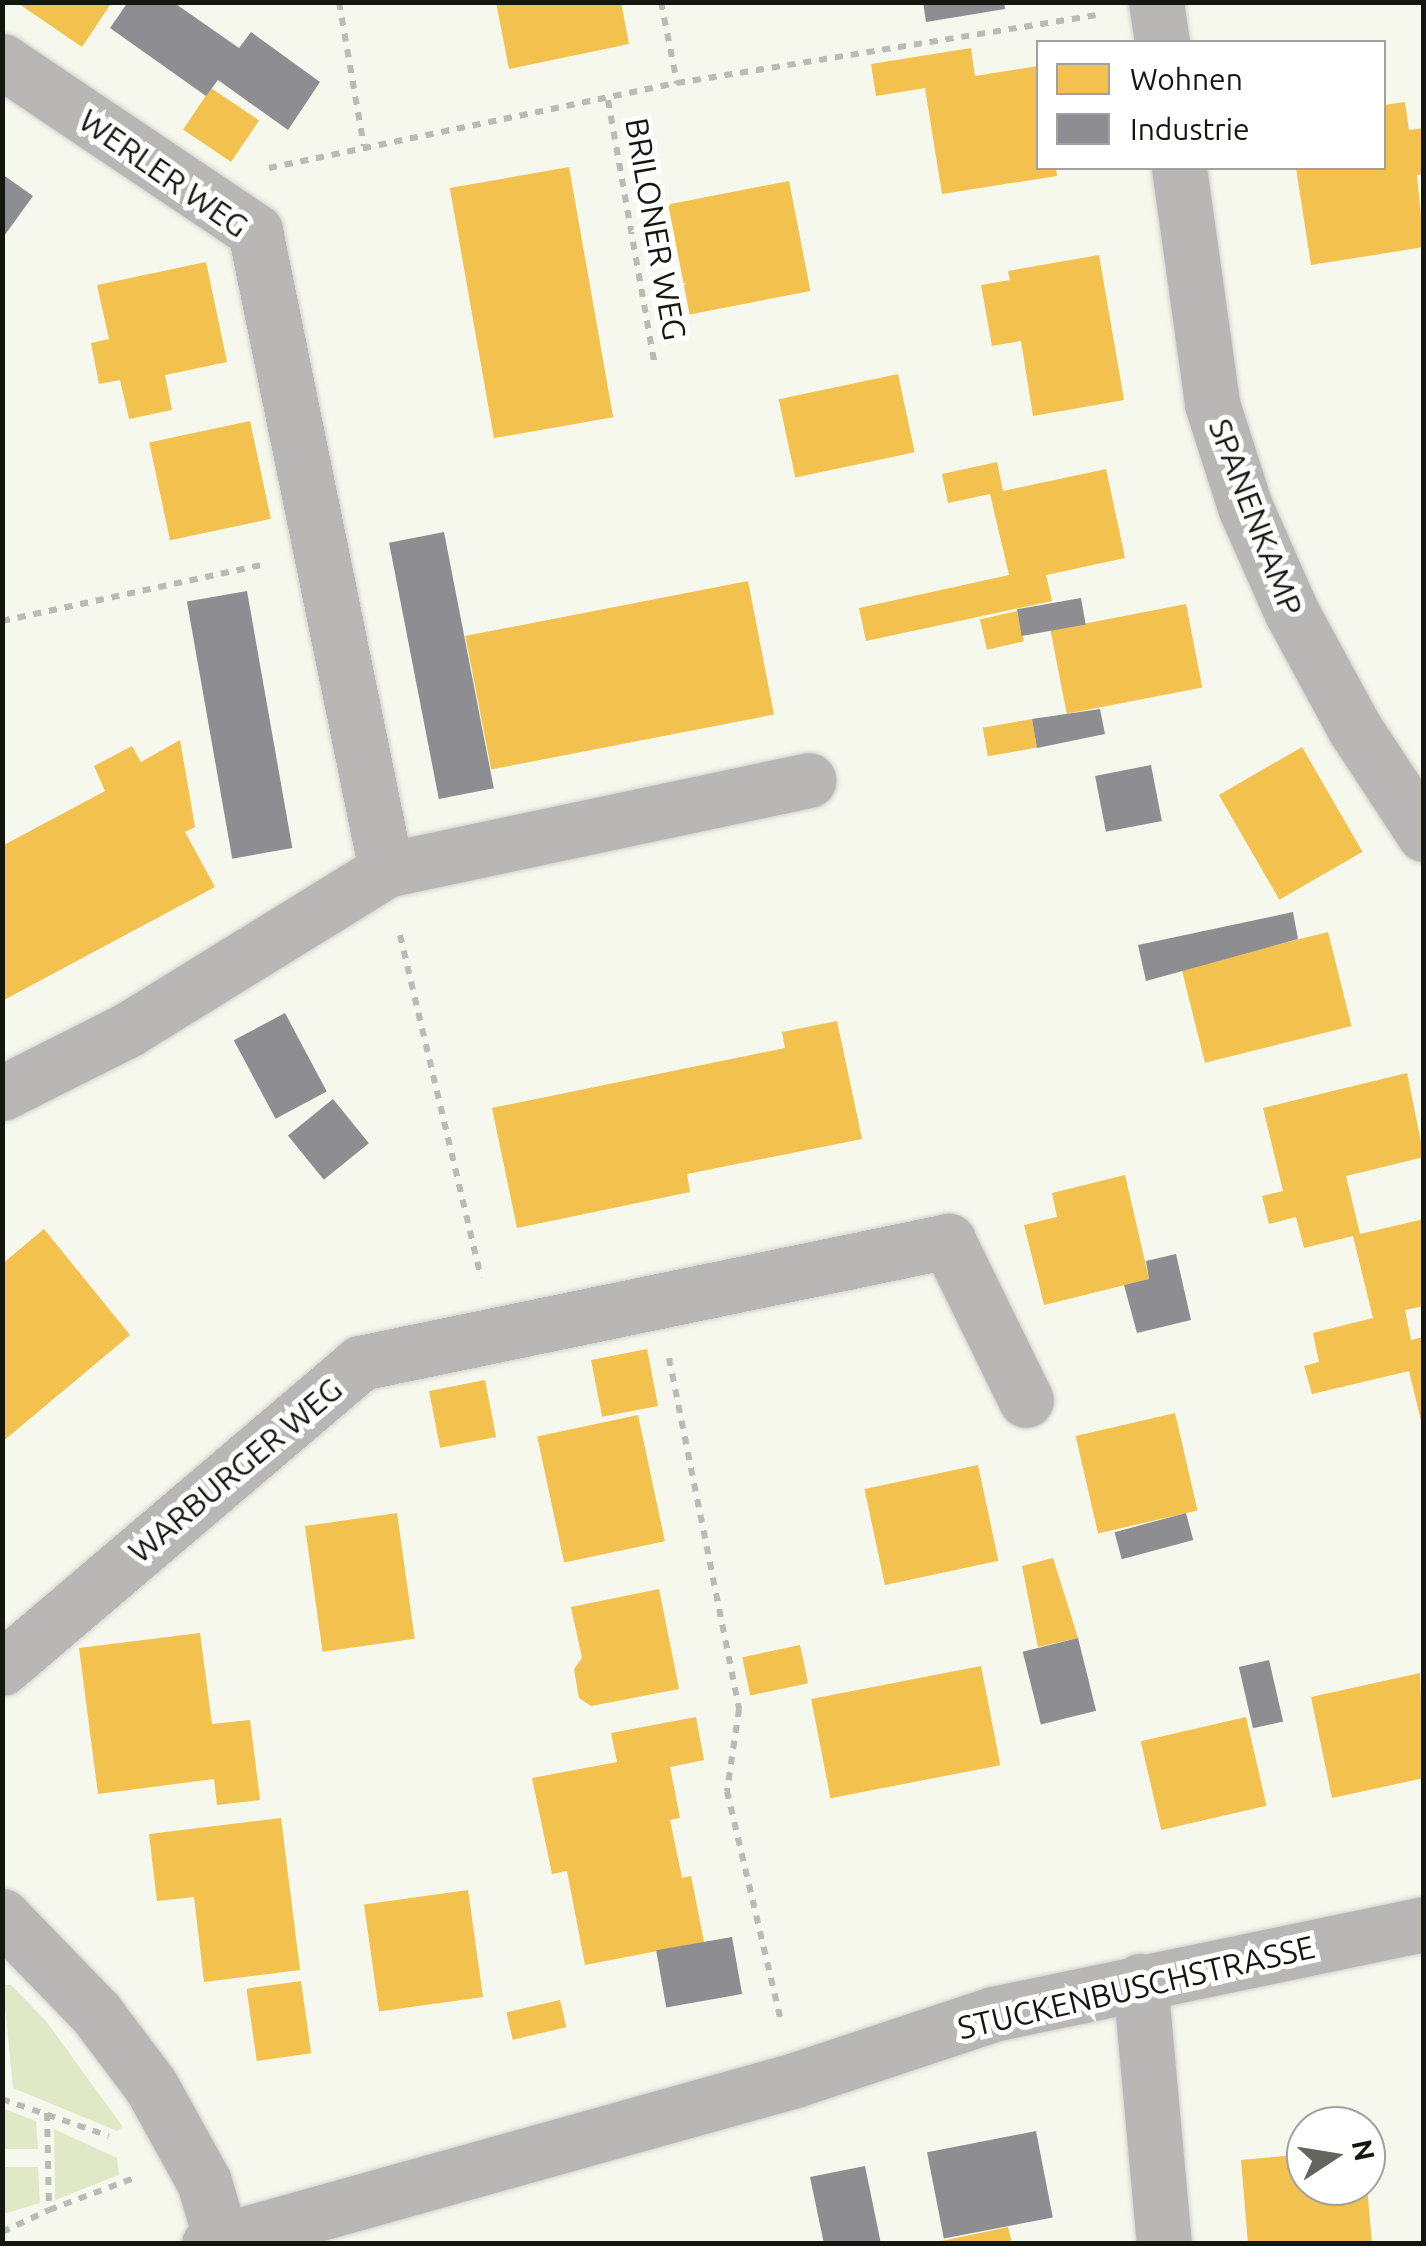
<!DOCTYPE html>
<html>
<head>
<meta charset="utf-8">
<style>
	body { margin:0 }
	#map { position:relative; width:1426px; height:2246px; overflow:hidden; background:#f6f8ee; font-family:Ubuntu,sans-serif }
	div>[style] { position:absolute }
	.green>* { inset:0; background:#e1e8c6 }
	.homes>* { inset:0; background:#f2c14e; transform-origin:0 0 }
	.industry>* { inset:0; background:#8d8d92; transform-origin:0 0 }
	.path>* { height:6px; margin-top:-3px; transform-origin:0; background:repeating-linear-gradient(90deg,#babab7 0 8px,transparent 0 16px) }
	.roads { filter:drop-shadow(0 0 2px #d1d3cb) drop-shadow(0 0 2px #d1d3cb) }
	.street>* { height:55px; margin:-27.5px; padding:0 27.5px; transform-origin:27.5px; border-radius:27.5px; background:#b8b7b6 }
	span { translate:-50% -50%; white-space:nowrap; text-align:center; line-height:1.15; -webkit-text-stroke:10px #fff; paint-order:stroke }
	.street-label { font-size:32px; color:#141610 }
	.frame { position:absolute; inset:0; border:5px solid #141610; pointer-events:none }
	.legend { position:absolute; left:1036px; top:40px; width:350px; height:130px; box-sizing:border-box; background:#fff; border:2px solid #a1a29f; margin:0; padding:12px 18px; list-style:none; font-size:30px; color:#141610 }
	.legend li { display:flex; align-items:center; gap:20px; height:50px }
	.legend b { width:50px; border:2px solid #a1a29f }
	.north { position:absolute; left:1286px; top:2106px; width:100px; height:100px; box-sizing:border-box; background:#fff; border:2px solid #a1a29f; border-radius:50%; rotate:78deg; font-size:28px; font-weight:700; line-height:40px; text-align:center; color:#141610 }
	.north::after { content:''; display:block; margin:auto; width:35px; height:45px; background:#63655e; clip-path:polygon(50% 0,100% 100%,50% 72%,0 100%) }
</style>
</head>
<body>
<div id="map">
	<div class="green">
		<div style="clip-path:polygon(3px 1985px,11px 1985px,46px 2021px,123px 2127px,117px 2131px,13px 2088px)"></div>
		<div style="clip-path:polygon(2px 2108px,36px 2121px,38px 2149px,3px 2149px)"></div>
		<div style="clip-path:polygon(54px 2129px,117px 2158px,119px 2175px,55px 2200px)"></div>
		<div style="clip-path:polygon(3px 2167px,38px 2167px,40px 2203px,3px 2214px)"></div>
	</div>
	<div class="homes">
		<div style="clip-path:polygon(16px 2px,112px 2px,82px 47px)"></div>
		<div style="clip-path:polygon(621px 2px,629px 44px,509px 69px,496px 2px)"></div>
		<div style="clip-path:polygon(971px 48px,975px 76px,1038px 66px,1038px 168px,1056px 168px,1057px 176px,942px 194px,925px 88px,876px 96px,871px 64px)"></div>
		<div style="left:211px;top:88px;width:58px;height:50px;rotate:34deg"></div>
		<div style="clip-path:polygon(1405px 102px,1409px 130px,1424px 128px,1424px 174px,1417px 175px,1424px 247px,1311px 265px,1296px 168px,1384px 168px,1384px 105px)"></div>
		<div style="left:569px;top:167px;width:254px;height:121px;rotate:80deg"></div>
		<div style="left:789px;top:181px;width:112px;height:123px;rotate:79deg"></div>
		<div style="clip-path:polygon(1099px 255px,1124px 400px,1033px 416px,1021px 341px,992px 346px,981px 285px,1010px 280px,1008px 271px)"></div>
		<div style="clip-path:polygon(206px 262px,227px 362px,165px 375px,172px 410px,129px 419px,120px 380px,99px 384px,91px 343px,109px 339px,97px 285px)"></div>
		<div style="left:898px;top:374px;width:80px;height:122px;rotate:78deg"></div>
		<div style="left:250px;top:421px;width:100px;height:103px;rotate:78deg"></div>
		<div style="clip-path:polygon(997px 462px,1003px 491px,1106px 469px,1125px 558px,1046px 575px,1052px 601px,866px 641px,859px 608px,1009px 575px,990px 494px,948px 503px,942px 474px)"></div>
		<div style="left:748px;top:581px;width:136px;height:288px;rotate:79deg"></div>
		<div style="left:1186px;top:604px;width:85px;height:138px;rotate:79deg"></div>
		<div style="left:1017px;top:611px;width:31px;height:38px;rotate:77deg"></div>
		<div style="left:1032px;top:719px;width:29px;height:50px;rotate:80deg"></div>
		<div style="clip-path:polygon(180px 740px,195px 827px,185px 832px,215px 887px,2px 1001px,2px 846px,105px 791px,94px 766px,132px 746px,141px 762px)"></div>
		<div style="left:1302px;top:747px;width:121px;height:96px;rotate:60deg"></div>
		<div style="left:1328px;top:932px;width:97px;height:151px;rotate:76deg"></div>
		<div style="clip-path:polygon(837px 1021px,862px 1139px,687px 1174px,690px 1192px,517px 1228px,492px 1108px,785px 1048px,782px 1032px)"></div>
		<div style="clip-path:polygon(1407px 1073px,1424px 1157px,1346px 1176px,1360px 1234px,1424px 1219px,1424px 1306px,1405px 1310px,1411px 1340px,1424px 1337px,1422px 1425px,1409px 1371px,1312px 1394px,1304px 1366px,1319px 1362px,1313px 1333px,1373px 1318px,1353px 1236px,1304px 1248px,1296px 1217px,1269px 1224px,1262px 1196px,1283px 1191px,1263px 1108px)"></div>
		<div style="clip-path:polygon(1125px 1175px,1149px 1279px,1044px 1305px,1024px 1225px,1057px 1217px,1052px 1193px)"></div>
		<div style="clip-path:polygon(44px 1229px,130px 1335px,2px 1442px,2px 1264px)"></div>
		<div style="left:647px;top:1349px;width:58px;height:57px;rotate:79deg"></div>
		<div style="left:485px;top:1380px;width:58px;height:57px;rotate:79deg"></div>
		<div style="left:1175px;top:1413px;width:100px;height:102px;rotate:77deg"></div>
		<div style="left:638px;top:1415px;width:129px;height:103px;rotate:78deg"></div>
		<div style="left:978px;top:1465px;width:98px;height:116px;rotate:78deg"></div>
		<div style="left:397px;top:1513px;width:127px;height:93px;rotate:82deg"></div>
		<div style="clip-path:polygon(1053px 1558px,1078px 1638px,1038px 1647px,1022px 1566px)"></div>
		<div style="clip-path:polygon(659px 1589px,679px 1689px,591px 1706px,579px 1698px,574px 1669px,582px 1658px,571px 1607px)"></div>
		<div style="clip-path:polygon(200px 1633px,212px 1724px,250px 1720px,260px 1800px,217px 1805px,214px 1779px,98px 1794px,79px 1648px)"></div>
		<div style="left:800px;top:1645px;width:39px;height:59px;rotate:78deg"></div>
		<div style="left:981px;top:1666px;width:101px;height:173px;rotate:79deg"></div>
		<div style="clip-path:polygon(1420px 1673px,1424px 1778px,1332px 1798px,1311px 1697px)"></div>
		<div style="clip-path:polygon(696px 1717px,704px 1760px,670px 1767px,680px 1818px,670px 1820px,682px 1878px,691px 1876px,704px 1942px,585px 1965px,567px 1871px,552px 1874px,532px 1778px,617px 1762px,611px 1733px)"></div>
		<div style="left:1246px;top:1717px;width:91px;height:108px;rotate:77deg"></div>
		<div style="clip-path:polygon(281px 1818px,300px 1970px,204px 1982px,194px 1897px,157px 1901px,149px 1834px)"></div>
		<div style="left:468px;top:1890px;width:108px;height:105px;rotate:82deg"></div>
		<div style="left:301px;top:1981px;width:73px;height:55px;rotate:82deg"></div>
		<div style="left:560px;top:2000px;width:28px;height:55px;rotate:77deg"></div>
		<div style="clip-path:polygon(1306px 2154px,1306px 2186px,1367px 2186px,1372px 2244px,1248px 2244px,1241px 2160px)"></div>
		<div style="clip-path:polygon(1008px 2227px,1012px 2244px,937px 2244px,937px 2242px)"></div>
	</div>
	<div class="industry">
		<div style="clip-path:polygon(128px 2px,173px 2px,239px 48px,251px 32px,320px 82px,288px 130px,218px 80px,206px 96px,110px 28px)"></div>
		<div style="clip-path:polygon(923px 2px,1004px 2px,1005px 9px,926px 22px)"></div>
		<div style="clip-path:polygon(2px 174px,33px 196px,2px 239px)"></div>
		<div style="left:444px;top:532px;width:261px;height:56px;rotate:79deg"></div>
		<div style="left:247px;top:591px;width:261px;height:61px;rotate:80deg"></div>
		<div style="left:1081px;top:598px;width:27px;height:65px;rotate:80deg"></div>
		<div style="clip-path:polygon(1100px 709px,1105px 734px,1037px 748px,1032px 719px)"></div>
		<div style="left:1151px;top:765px;width:57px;height:57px;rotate:79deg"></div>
		<div style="clip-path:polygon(1293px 912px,1298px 939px,1146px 981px,1138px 945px)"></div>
		<div style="left:285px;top:1013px;width:89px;height:58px;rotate:62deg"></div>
		<div style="left:333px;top:1099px;width:57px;height:58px;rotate:51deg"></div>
		<div style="clip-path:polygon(1176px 1254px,1191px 1320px,1137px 1333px,1124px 1285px,1149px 1279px,1146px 1261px)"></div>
		<div style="left:1186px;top:1513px;width:28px;height:74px;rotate:75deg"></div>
		<div style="left:1078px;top:1638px;width:75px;height:57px;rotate:76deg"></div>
		<div style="left:1269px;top:1660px;width:63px;height:31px;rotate:77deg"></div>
		<div style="left:732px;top:1937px;width:58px;height:77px;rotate:80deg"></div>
		<div style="left:1036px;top:2131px;width:88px;height:111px;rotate:79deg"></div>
		<div style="clip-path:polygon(865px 2166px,881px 2244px,824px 2244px,810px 2177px)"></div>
	</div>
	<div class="path">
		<div style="left:339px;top:2px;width:146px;rotate:80.2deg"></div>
		<div style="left:661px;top:2px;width:83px;rotate:78.8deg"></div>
		<div style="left:608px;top:100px;width:271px;rotate:80deg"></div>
		<div style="left:269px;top:168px;width:417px;rotate:-11.8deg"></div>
		<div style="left:677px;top:83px;width:425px;rotate:-9.2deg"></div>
		<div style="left:2px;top:621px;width:264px;rotate:-12.2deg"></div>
		<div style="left:400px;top:935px;width:352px;rotate:76.7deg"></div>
		<div style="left:669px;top:1358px;width:358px;rotate:78.7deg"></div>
		<div style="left:739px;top:1709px;width:83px;rotate:98.3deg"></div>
		<div style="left:727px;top:1791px;width:236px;rotate:76.8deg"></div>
		<div style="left:2px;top:2099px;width:113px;rotate:19.1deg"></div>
		<div style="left:47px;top:2113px;width:97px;rotate:88.8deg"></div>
		<div style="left:49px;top:2210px;width:91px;rotate:-20.6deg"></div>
		<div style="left:2px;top:2232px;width:52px;rotate:-25.1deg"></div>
	</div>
	<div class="roads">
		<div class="street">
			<div style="left:1156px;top:2px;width:40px;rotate:81.5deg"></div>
			<div style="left:2px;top:61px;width:305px;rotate:33.9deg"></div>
			<div style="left:255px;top:231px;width:652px;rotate:78.41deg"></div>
			<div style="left:1179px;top:168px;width:238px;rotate:82deg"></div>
			<div style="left:1212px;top:404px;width:108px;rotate:72.2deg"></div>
			<div style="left:1245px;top:507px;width:116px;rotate:66.1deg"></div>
			<div style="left:1292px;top:613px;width:132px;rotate:61.5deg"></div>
			<div style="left:1355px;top:729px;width:126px;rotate:56.7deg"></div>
			<div style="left:2px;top:1093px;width:142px;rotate:-26.7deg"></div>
			<div style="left:129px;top:1029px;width:302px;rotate:-31.7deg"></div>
			<div style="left:386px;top:870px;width:432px;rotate:-12deg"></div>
			<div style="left:2px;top:1668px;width:470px;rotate:-40.4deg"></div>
			<div style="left:360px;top:1363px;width:601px;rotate:-11.72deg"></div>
			<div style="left:948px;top:1241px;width:177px;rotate:63.9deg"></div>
			<div style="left:2px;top:1916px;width:135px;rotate:45.9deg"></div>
			<div style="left:96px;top:2013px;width:91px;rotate:53deg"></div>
			<div style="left:151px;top:2086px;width:110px;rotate:61.1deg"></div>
			<div style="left:204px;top:2182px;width:59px;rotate:73.4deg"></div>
			<div style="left:1140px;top:1981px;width:264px;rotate:84.8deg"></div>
			<div style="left:209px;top:2244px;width:609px;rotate:-15.63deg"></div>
			<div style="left:795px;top:2080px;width:209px;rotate:-18.4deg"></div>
			<div style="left:993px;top:2014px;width:440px;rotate:-11.8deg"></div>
		</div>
	</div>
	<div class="street-label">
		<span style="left:164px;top:173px;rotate:35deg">WERLER WEG</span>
		<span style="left:656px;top:229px;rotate:80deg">BRILONER WEG</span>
		<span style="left:1256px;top:517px;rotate:69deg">SPANENKAMP</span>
		<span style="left:235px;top:1470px;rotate:-40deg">WARBURGER WEG</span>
		<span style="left:1136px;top:1987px;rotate:-13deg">STUCKENBUSCHSTRASSE</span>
	</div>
	<div class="frame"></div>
	<ul class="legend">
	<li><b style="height:28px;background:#f2c14e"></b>Wohnen</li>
	<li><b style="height:28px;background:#8d8d92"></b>Industrie</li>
	</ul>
	<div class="north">N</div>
</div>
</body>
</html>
